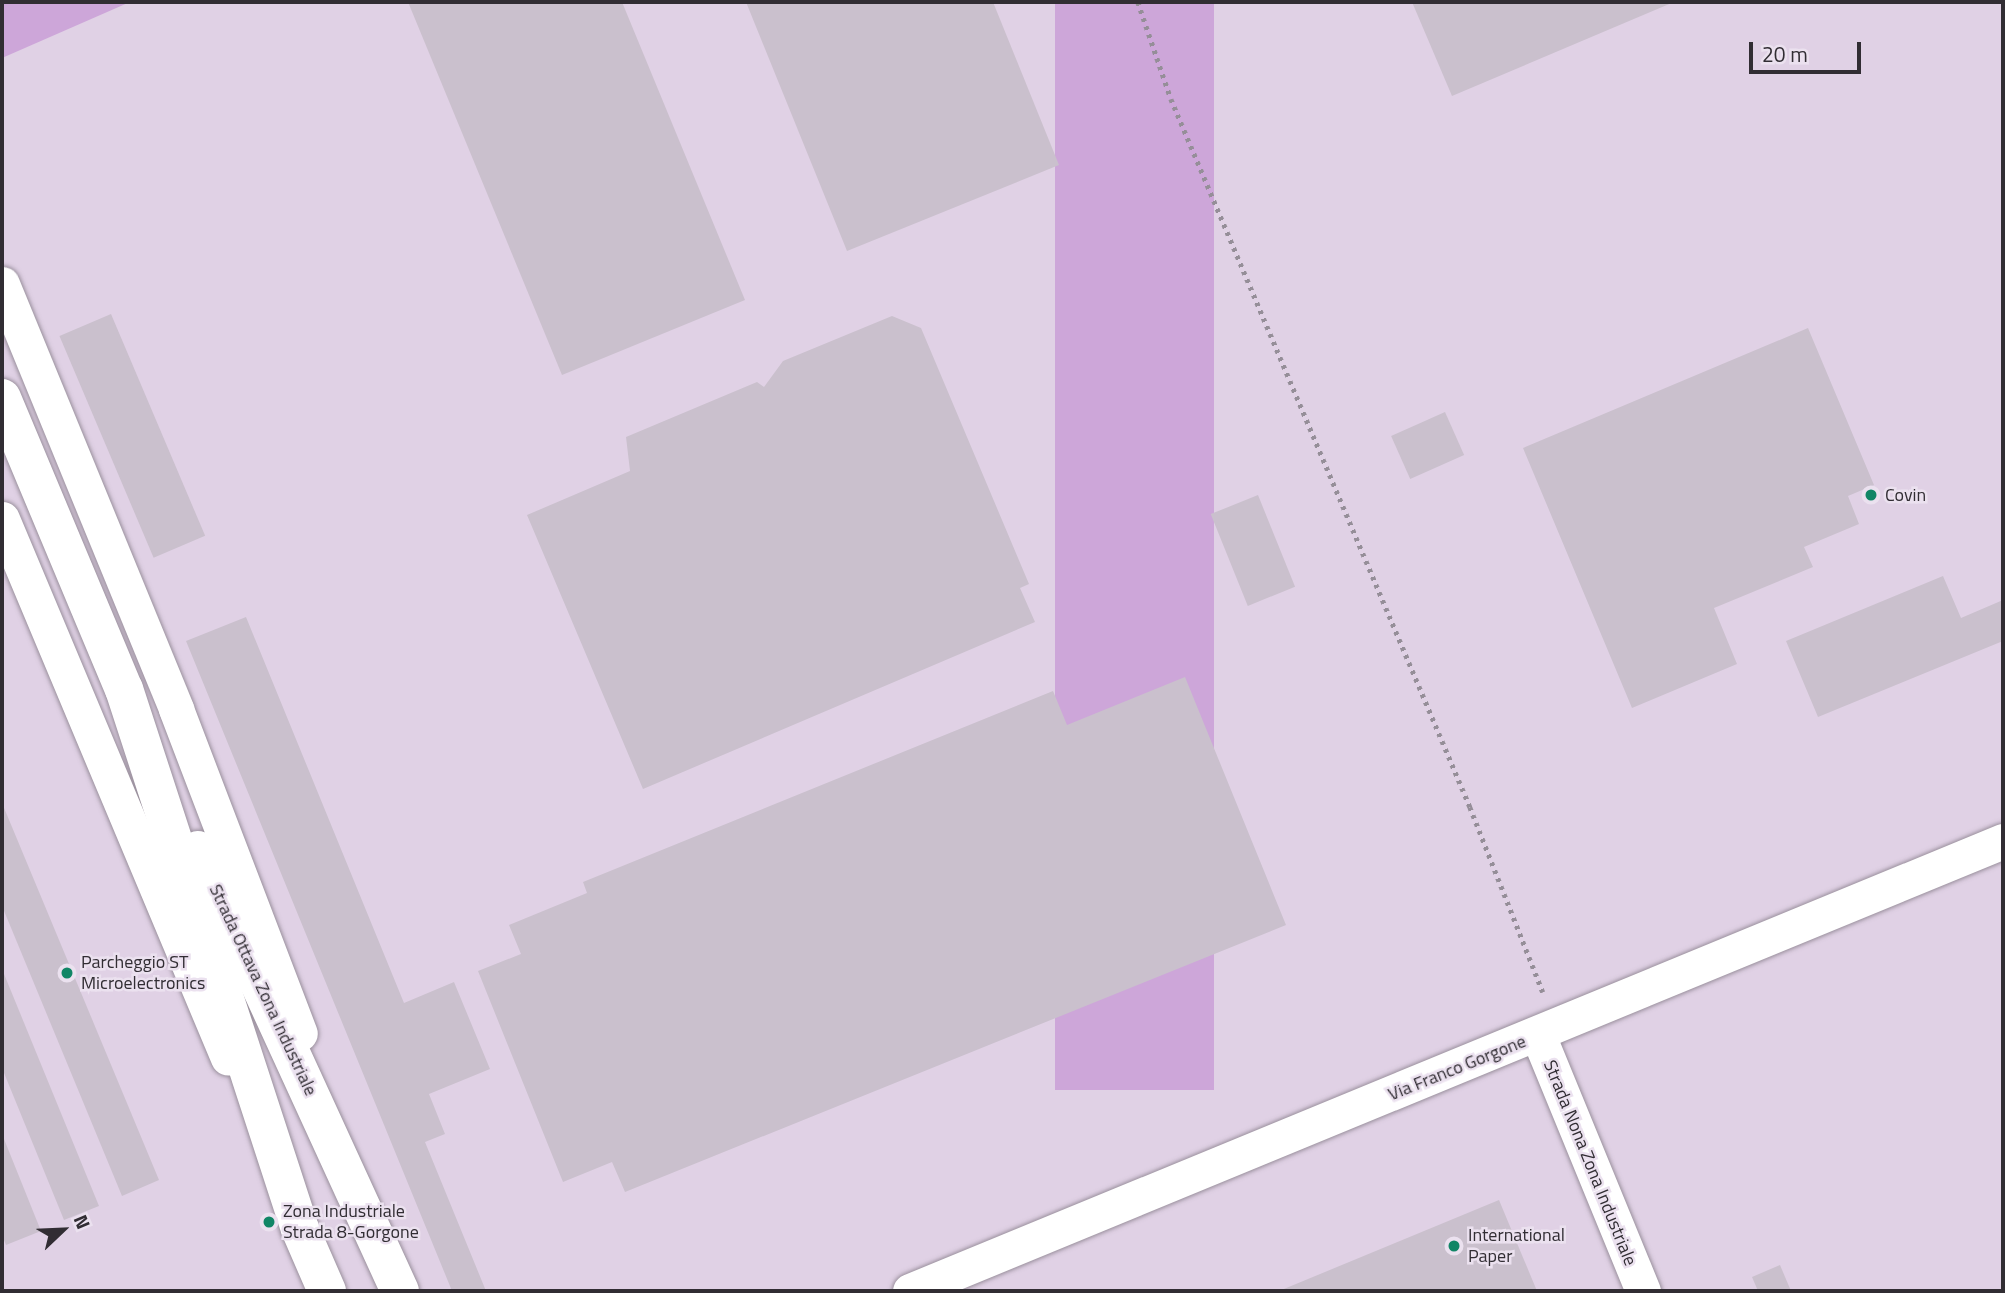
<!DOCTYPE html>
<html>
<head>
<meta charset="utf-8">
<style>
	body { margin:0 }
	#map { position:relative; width:2005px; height:1293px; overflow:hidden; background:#ebe1ef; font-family:"Titillium Web",sans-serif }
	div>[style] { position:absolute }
	.built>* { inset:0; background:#e0d1e5; transform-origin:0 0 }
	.green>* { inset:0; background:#cda6d9; transform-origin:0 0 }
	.building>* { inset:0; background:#cac0cd; transform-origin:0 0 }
	.path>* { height:4.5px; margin-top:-2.25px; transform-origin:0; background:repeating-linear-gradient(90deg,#958e98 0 3.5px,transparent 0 8.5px) }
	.roads { filter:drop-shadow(0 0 2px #9a909d) drop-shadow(0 0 2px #9a909d) }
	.street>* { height:35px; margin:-17.5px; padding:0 17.5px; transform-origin:17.5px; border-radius:17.5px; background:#fff }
	.secondary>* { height:38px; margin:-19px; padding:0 19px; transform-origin:19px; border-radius:19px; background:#fff }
	.dots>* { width:19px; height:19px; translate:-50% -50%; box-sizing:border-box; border:4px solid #ebe1ef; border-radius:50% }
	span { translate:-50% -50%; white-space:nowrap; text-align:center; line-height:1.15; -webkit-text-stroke:5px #ebe1ef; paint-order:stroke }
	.poi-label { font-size:18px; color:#312d33 }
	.left { translate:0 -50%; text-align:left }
	.street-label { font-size:18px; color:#312d33 }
	.frame { position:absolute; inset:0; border:4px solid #312d33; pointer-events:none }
	.north { position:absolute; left:28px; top:1195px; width:70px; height:70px; -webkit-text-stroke:5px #ebe1ef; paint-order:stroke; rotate:67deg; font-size:19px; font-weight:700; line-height:28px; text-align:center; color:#312d33 }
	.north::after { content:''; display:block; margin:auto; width:24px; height:32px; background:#312d33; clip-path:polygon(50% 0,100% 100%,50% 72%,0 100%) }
	.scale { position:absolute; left:1749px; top:42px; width:112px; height:32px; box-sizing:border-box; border:4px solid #312d33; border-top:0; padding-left:9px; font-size:21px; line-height:24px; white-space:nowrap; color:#312d33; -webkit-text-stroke:5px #ebe1ef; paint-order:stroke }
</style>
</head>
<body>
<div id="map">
	<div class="built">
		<div style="left:2px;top:2px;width:2001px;height:1289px"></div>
	</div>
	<div class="green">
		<div style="clip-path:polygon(2px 2px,130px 2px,2px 58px)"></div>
		<div style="left:1055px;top:2px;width:159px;height:1088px"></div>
	</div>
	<div class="building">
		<div style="clip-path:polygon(408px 2px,622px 2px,745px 300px,562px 375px)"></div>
		<div style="clip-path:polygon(746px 2px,993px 2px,1059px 165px,847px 251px)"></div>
		<div style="clip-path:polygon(1412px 2px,1674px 2px,1452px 96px)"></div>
		<div style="left:111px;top:314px;width:241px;height:56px;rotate:67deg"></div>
		<div style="clip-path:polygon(892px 316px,921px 328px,1029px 584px,1020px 588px,1035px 622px,643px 789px,527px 515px,630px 471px,626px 437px,757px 382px,764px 387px,783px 361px)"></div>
		<div style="clip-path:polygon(1808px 328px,1874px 485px,1848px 496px,1859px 524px,1804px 547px,1813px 567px,1714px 608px,1737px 664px,1632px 708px,1523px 448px)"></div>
		<div style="left:1445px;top:412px;width:47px;height:59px;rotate:66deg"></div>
		<div style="left:1258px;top:495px;width:99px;height:51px;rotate:68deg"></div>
		<div style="clip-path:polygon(1943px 576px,1961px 618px,2003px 600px,2003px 641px,1818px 717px,1786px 641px)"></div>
		<div style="clip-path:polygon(246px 617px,404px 1003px,454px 982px,490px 1069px,429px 1094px,445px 1134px,425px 1142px,486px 1291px,452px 1291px,186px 641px)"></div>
		<div style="clip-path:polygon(1185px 677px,1286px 925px,625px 1192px,612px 1162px,563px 1182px,478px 971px,521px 954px,509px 925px,587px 893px,583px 882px,1053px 691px,1067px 725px)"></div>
		<div style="clip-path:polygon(2px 803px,159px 1180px,122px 1196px,2px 906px)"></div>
		<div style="clip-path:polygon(2px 969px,99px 1206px,64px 1220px,2px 1068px)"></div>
		<div style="clip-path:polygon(2px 1134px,41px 1231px,6px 1245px,2px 1235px)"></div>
		<div style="clip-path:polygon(1499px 1200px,1537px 1291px,1279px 1291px)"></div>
		<div style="clip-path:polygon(1780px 1265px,1791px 1291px,1758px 1291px,1752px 1277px)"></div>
	</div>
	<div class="path">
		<div style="left:1138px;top:2px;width:102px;rotate:71.2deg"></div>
		<div style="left:1171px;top:99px;width:769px;rotate:67.1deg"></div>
		<div style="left:1470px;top:807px;width:199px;rotate:68.5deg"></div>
	</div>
	<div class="roads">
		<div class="street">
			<div style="left:2px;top:284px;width:459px;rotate:67.7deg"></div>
			<div style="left:176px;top:709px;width:347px;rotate:69.1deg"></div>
			<div style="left:2px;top:519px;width:584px;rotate:67.25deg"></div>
			<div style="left:1538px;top:1035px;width:277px;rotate:67.7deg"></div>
			<div style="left:910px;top:1291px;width:1182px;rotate:-22.38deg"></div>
		</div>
		<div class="secondary">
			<div style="left:2px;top:398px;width:316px;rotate:67.3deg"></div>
			<div style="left:124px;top:689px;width:568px;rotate:71.95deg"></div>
			<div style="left:300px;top:1229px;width:68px;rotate:66.5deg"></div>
			<div style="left:198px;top:850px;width:485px;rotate:65.4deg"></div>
		</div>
	</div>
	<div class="dots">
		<div style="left:1871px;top:495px;background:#118666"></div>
		<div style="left:67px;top:973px;background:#118666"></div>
		<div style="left:269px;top:1222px;background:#118666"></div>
		<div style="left:1454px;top:1246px;background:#118666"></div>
	</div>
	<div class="poi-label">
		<span class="left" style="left:1885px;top:495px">Covin</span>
		<span class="left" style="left:81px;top:973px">Parcheggio ST<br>Microelectronics</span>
		<span class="left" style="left:283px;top:1222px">Zona Industriale<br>Strada 8-Gorgone</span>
		<span class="left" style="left:1468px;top:1246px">International<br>Paper</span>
	</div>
	<div class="street-label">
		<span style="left:263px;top:990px;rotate:65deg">Strada Ottava Zona Industriale</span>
		<span style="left:1457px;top:1068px;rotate:-22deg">Via Franco Gorgone</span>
		<span style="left:1590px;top:1163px;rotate:68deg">Strada Nona Zona Industriale</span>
	</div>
	<div class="frame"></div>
	<div class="north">N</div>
	<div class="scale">20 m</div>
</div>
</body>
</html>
